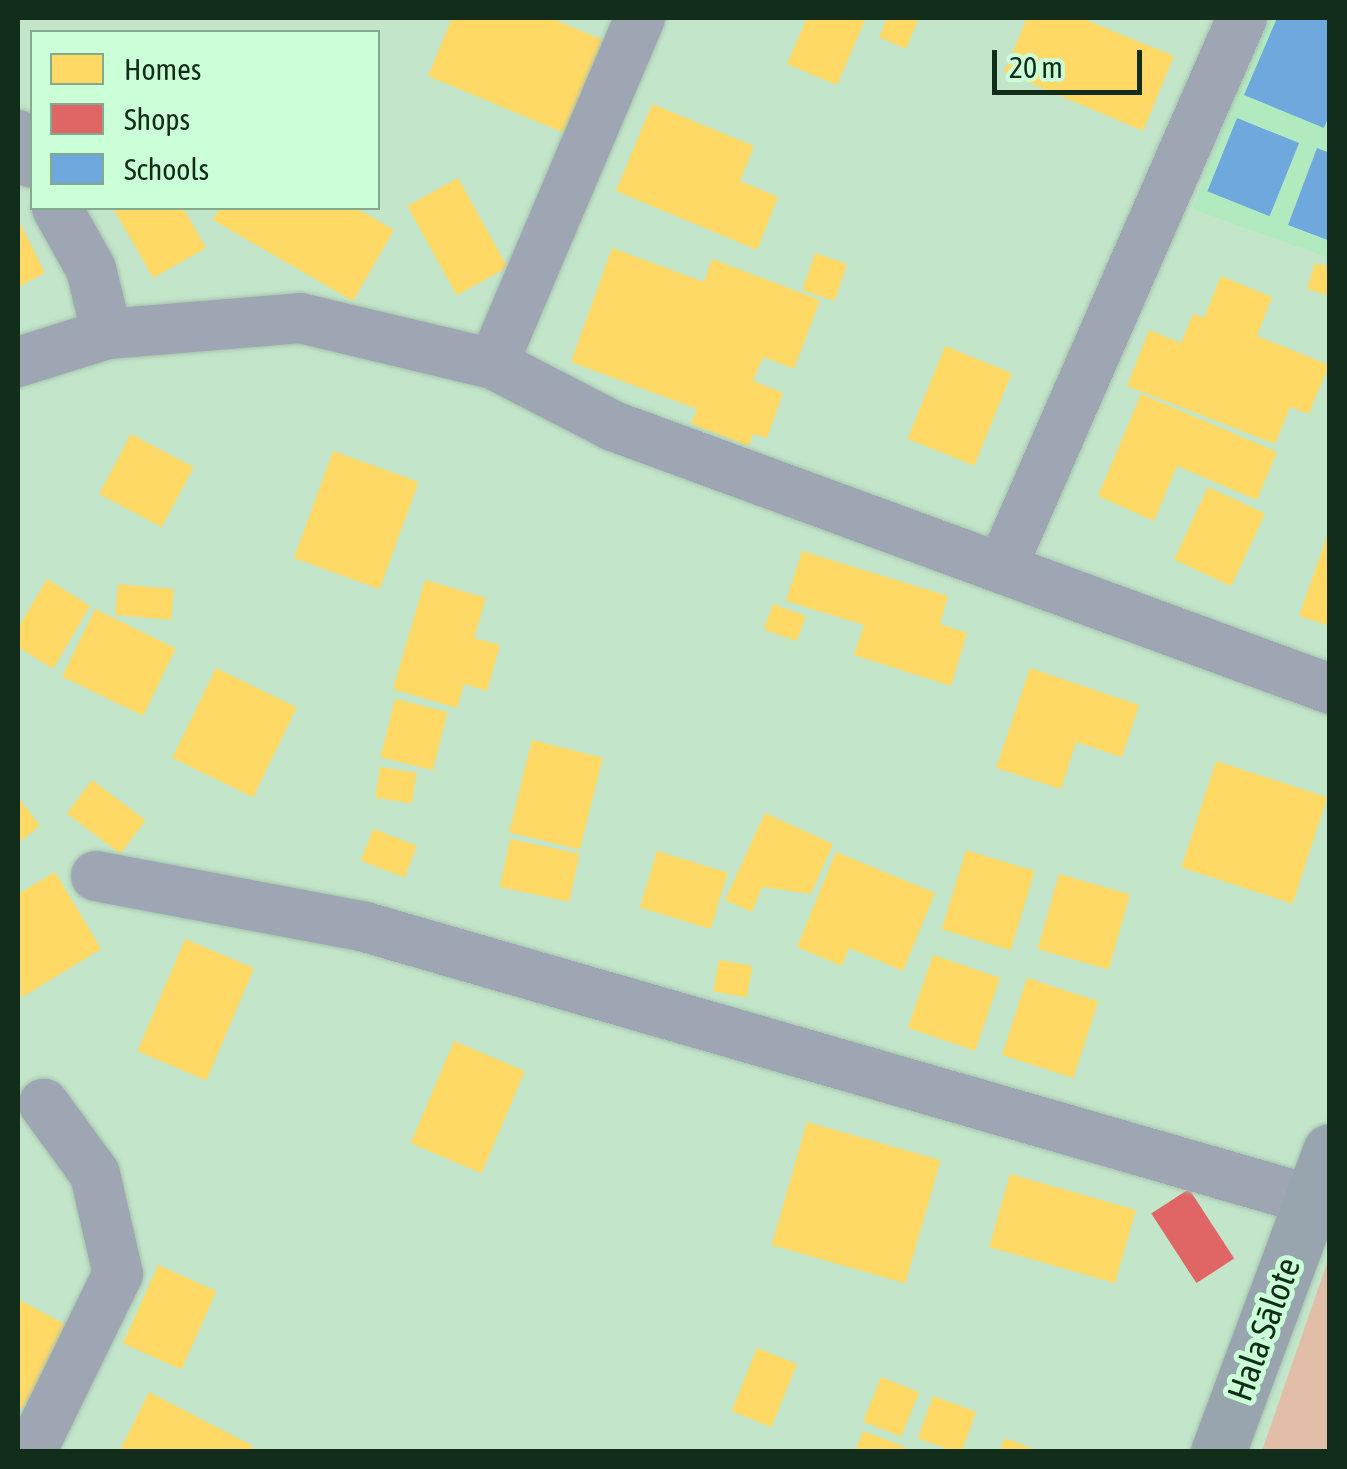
<!DOCTYPE html>
<html>
<head>
<meta charset="utf-8">
<style>
	body { margin:0 }
	#map { position:relative; width:1347px; height:1469px; overflow:hidden; background:#c3e6cb; font-family:"Asap Condensed",sans-serif }
	div>[style] { position:absolute }
	.built>* { inset:0; background:#b2eac0 }
	.green>* { inset:0; background:#e2bda7 }
	.homes>* { inset:0; background:#ffd966; transform-origin:0 0 }
	.shops>* { inset:0; background:#e06666; transform-origin:0 0 }
	.schools>* { inset:0; background:#6fa8dc; transform-origin:0 0 }
	.roads { filter:drop-shadow(0 0 2px #a6c2ad) drop-shadow(0 0 2px #a6c2ad) }
	.street>* { height:50px; margin:-25px; padding:0 25px; transform-origin:25px; border-radius:25px; background:#9da6b2 }
	.secondary>* { height:55px; margin:-27.5px; padding:0 27.5px; transform-origin:27.5px; border-radius:27.5px; background:#98a5ae }
	span { translate:-50% -50%; white-space:nowrap; text-align:center; line-height:1.15; -webkit-text-stroke:10px #cbffd7; paint-order:stroke }
	.street-label { font-size:35px; color:#132d1b }
	.frame { position:absolute; inset:0; border:20px solid #132d1b; pointer-events:none }
	.legend { position:absolute; left:30px; top:30px; width:350px; height:180px; box-sizing:border-box; background:#cbffd7; border:2px solid #81ab8c; margin:0; padding:12px 18px; list-style:none; font-size:30px; color:#132d1b }
	.legend li { display:flex; align-items:center; gap:20px; height:50px }
	.legend b { width:50px; border:2px solid #81ab8c }
	.scale { position:absolute; left:992px; top:50px; width:150px; height:45px; box-sizing:border-box; border:5px solid #132d1b; border-top:0; padding-left:12px; font-size:30px; line-height:35px; white-space:nowrap; color:#132d1b; -webkit-text-stroke:8px #cbffd7; paint-order:stroke }
</style>
</head>
<body>
<div id="map">
	<div class="built">
		<div style="clip-path:polygon(1265px 18px,1329px 18px,1329px 258px,1192px 209px)"></div>
	</div>
	<div class="green">
		<div style="clip-path:polygon(1329px 1257px,1329px 1451px,1262px 1451px)"></div>
	</div>
	<div class="homes">
		<div style="clip-path:polygon(452px 18px,550px 18px,613px 44px,574px 137px,428px 76px)"></div>
		<div style="clip-path:polygon(807px 18px,866px 18px,837px 85px,787px 64px)"></div>
		<div style="clip-path:polygon(887px 18px,919px 18px,906px 49px,879px 37px)"></div>
		<div style="clip-path:polygon(1027px 18px,1081px 18px,1174px 56px,1143px 131px,1004px 72px)"></div>
		<div style="clip-path:polygon(652px 104px,754px 146px,740px 181px,778px 197px,757px 250px,616px 191px)"></div>
		<div style="left:458px;top:178px;width:102px;height:58px;rotate:61deg"></div>
		<div style="clip-path:polygon(113px 208px,183px 208px,206px 248px,153px 278px)"></div>
		<div style="clip-path:polygon(220px 208px,356px 208px,394px 230px,353px 301px,213px 220px)"></div>
		<div style="clip-path:polygon(18px 219px,45px 273px,18px 287px)"></div>
		<div style="clip-path:polygon(612px 248px,704px 282px,712px 259px,820px 300px,794px 369px,763px 357px,753px 381px,783px 393px,767px 438px,753px 434px,749px 446px,691px 424px,697px 409px,571px 362px)"></div>
		<div style="left:815px;top:253px;width:34px;height:39px;rotate:19deg"></div>
		<div style="clip-path:polygon(1315px 263px,1330px 267px,1330px 296px,1307px 289px)"></div>
		<div style="clip-path:polygon(1221px 276px,1272px 297px,1257px 336px,1329px 365px,1309px 414px,1290px 407px,1275px 444px,1127px 386px,1149px 330px,1181px 343px,1193px 314px,1204px 318px)"></div>
		<div style="left:945px;top:346px;width:72px;height:100px;rotate:22deg"></div>
		<div style="clip-path:polygon(1141px 394px,1277px 452px,1257px 500px,1177px 466px,1154px 521px,1098px 496px)"></div>
		<div style="left:131px;top:434px;width:71px;height:68px;rotate:28deg"></div>
		<div style="left:333px;top:451px;width:91px;height:114px;rotate:20deg"></div>
		<div style="left:1208px;top:487px;width:63px;height:80px;rotate:25deg"></div>
		<div style="clip-path:polygon(1329px 530px,1330px 530px,1330px 626px,1299px 616px)"></div>
		<div style="clip-path:polygon(802px 551px,948px 596px,940px 624px,967px 633px,951px 686px,854px 655px,864px 625px,786px 601px)"></div>
		<div style="clip-path:polygon(47px 579px,90px 606px,53px 669px,18px 647px,18px 628px)"></div>
		<div style="clip-path:polygon(425px 580px,486px 598px,474px 638px,500px 645px,487px 691px,464px 684px,457px 708px,393px 689px)"></div>
		<div style="left:118px;top:584px;width:56px;height:31px;rotate:5deg"></div>
		<div style="left:773px;top:604px;width:35px;height:27px;rotate:20deg"></div>
		<div style="left:95px;top:609px;width:90px;height:75px;rotate:26deg"></div>
		<div style="left:216px;top:668px;width:90px;height:100px;rotate:26deg"></div>
		<div style="clip-path:polygon(1030px 668px,1139px 705px,1122px 757px,1076px 742px,1061px 789px,996px 768px)"></div>
		<div style="left:395px;top:699px;width:54px;height:60px;rotate:14deg"></div>
		<div style="left:532px;top:740px;width:73px;height:95px;rotate:14deg"></div>
		<div style="left:1216px;top:761px;width:117px;height:112px;rotate:18deg"></div>
		<div style="left:380px;top:767px;width:37px;height:31px;rotate:9deg"></div>
		<div style="left:92px;top:780px;width:67px;height:42px;rotate:37deg"></div>
		<div style="clip-path:polygon(18px 797px,40px 826px,18px 843px)"></div>
		<div style="clip-path:polygon(765px 813px,833px 844px,811px 894px,762px 887px,752px 912px,725px 900px)"></div>
		<div style="left:373px;top:829px;width:47px;height:34px;rotate:21deg"></div>
		<div style="left:510px;top:839px;width:71px;height:49px;rotate:12deg"></div>
		<div style="left:966px;top:850px;width:72px;height:83px;rotate:17deg"></div>
		<div style="left:657px;top:851px;width:74px;height:59px;rotate:17deg"></div>
		<div style="clip-path:polygon(836px 852px,935px 893px,903px 971px,849px 948px,842px 966px,797px 947px)"></div>
		<div style="clip-path:polygon(55px 872px,101px 949px,21px 998px,18px 894px)"></div>
		<div style="left:1059px;top:874px;width:74px;height:78px;rotate:16deg"></div>
		<div style="left:185px;top:939px;width:75px;height:122px;rotate:23deg"></div>
		<div style="left:933px;top:955px;width:71px;height:77px;rotate:19deg"></div>
		<div style="left:719px;top:960px;width:34px;height:32px;rotate:10deg"></div>
		<div style="left:1027px;top:978px;width:75px;height:81px;rotate:18deg"></div>
		<div style="left:454px;top:1041px;width:77px;height:111px;rotate:23deg"></div>
		<div style="left:807px;top:1122px;width:139px;height:128px;rotate:16deg"></div>
		<div style="left:1010px;top:1174px;width:131px;height:76px;rotate:16deg"></div>
		<div style="left:158px;top:1265px;width:64px;height:86px;rotate:24deg"></div>
		<div style="clip-path:polygon(18px 1299px,68px 1326px,23px 1409px,18px 1406px)"></div>
		<div style="left:757px;top:1348px;width:43px;height:68px;rotate:22deg"></div>
		<div style="left:881px;top:1377px;width:41px;height:48px;rotate:22deg"></div>
		<div style="clip-path:polygon(149px 1392px,253px 1446px,250px 1452px,119px 1452px)"></div>
		<div style="left:933px;top:1396px;width:46px;height:45px;rotate:20deg"></div>
		<div style="clip-path:polygon(863px 1431px,905px 1447px,903px 1452px,855px 1452px)"></div>
		<div style="clip-path:polygon(1005px 1438px,1039px 1451px,1039px 1452px,999px 1452px)"></div>
	</div>
	<div class="shops">
		<div style="left:1189px;top:1189px;width:83px;height:45px;rotate:57deg"></div>
	</div>
	<div class="schools">
		<div style="clip-path:polygon(1277px 18px,1330px 18px,1330px 113px,1324px 128px,1244px 95px)"></div>
		<div style="left:1237px;top:118px;width:67px;height:79px;rotate:22deg"></div>
		<div style="clip-path:polygon(1317px 148px,1330px 153px,1330px 241px,1288px 225px)"></div>
	</div>
	<div class="roads">
		<div class="street">
			<div style="left:18px;top:135px;width:31px;rotate:63deg"></div>
			<div style="left:57px;top:208px;width:70px;rotate:60.9deg"></div>
			<div style="left:91px;top:269px;width:67px;rotate:76.2deg"></div>
			<div style="left:18px;top:362px;width:93px;rotate:-17.5deg"></div>
			<div style="left:107px;top:334px;width:194px;rotate:-4.7deg"></div>
			<div style="left:300px;top:318px;width:198px;rotate:13.4deg"></div>
			<div style="left:493px;top:364px;width:135px;rotate:27.3deg"></div>
			<div style="left:613px;top:426px;width:764px;rotate:20.14deg"></div>
			<div style="left:493px;top:364px;width:376px;rotate:-67deg"></div>
			<div style="left:1002px;top:567px;width:599px;rotate:-66.39deg"></div>
			<div style="left:96px;top:876px;width:274px;rotate:10.7deg"></div>
			<div style="left:365px;top:927px;width:985px;rotate:16.1deg"></div>
			<div style="left:31px;top:1452px;width:198px;rotate:-64deg"></div>
			<div style="left:118px;top:1274px;width:103px;rotate:-103deg"></div>
			<div style="left:95px;top:1174px;width:87px;rotate:-126.1deg"></div>
		</div>
		<div class="secondary">
			<div style="left:1218px;top:1452px;width:321px;rotate:-69.6deg"></div>
		</div>
	</div>
	<div class="street-label">
		<span style="left:1263px;top:1329px;rotate:-70deg">Hala Sālote</span>
	</div>
	<div class="frame"></div>
	<ul class="legend">
	<li><b style="height:28px;background:#ffd966"></b>Homes</li>
	<li><b style="height:28px;background:#e06666"></b>Shops</li>
	<li><b style="height:28px;background:#6fa8dc"></b>Schools</li>
	</ul>
	<div class="scale">20 m</div>
</div>
</body>
</html>
